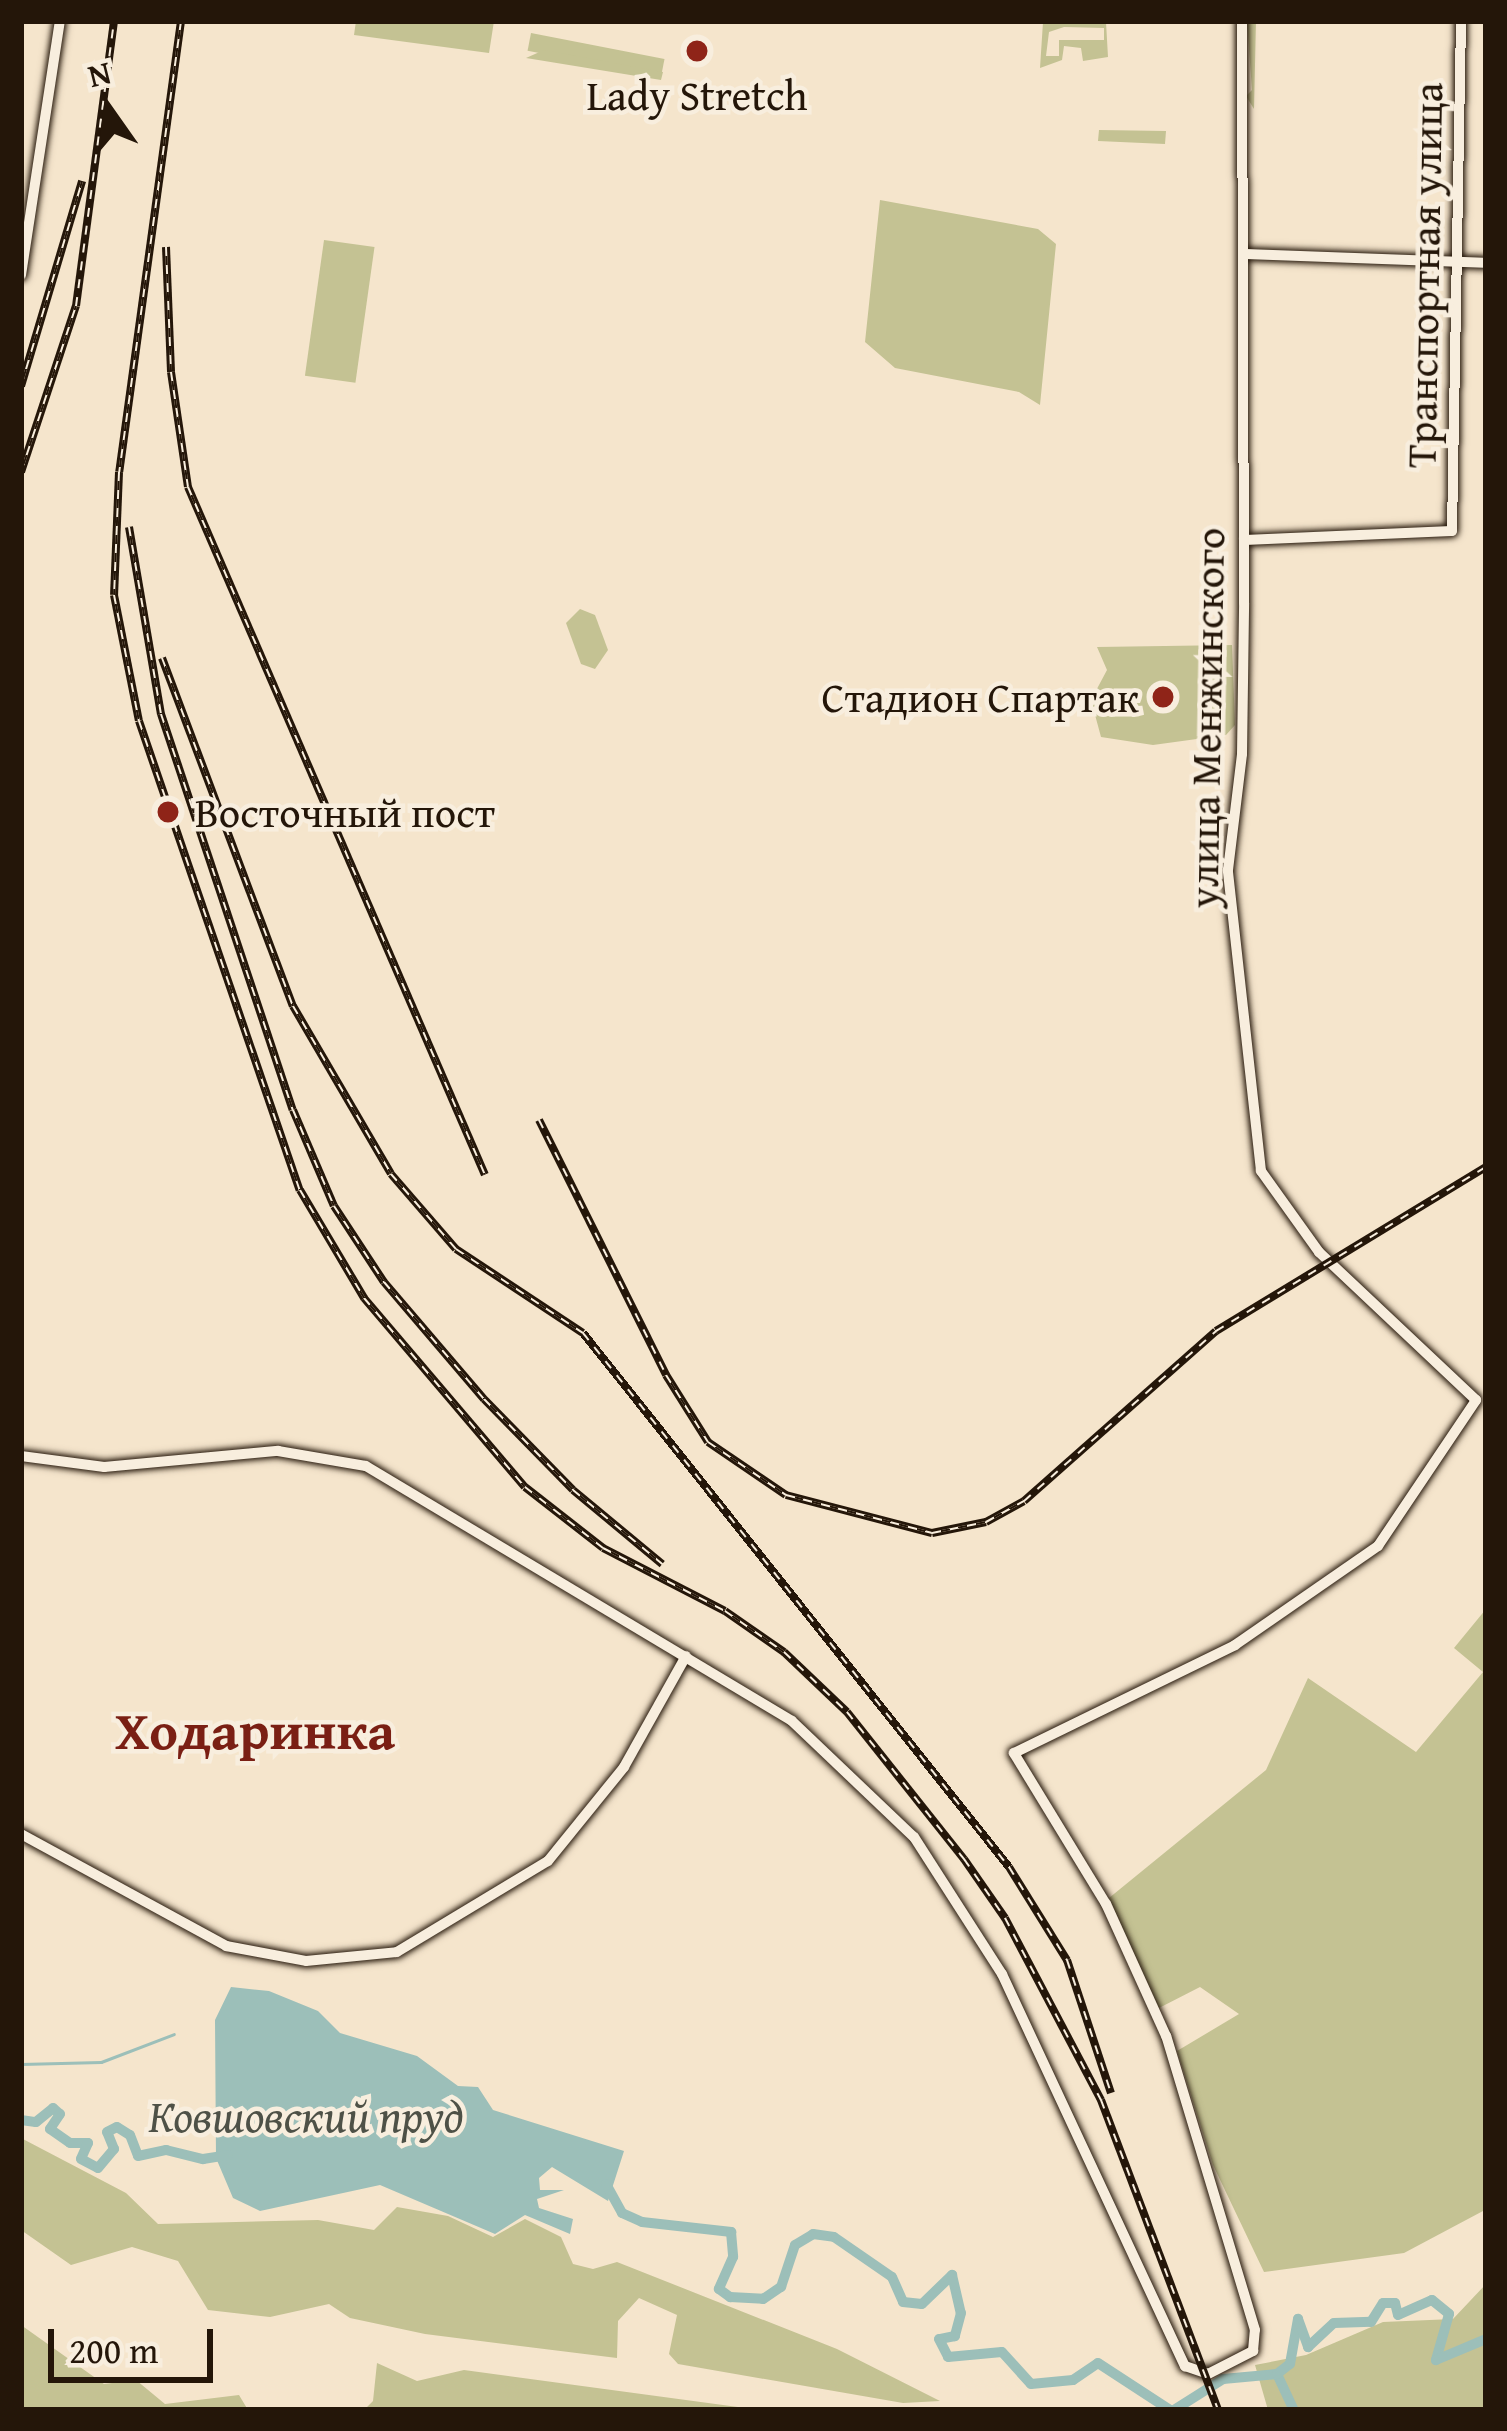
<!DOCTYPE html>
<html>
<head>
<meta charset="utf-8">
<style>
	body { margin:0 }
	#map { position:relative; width:1507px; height:2431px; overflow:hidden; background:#f5e5cc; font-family:"Gentium Book Plus",serif }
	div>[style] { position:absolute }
	.green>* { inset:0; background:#c4c293; transform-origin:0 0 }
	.water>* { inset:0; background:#9cbfb9 }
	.stream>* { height:3px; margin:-1.5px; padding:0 1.5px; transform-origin:1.5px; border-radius:1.5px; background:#9cbfb9 }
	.river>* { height:10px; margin:-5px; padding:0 5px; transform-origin:5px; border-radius:5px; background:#9cbfb9 }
	.roads { filter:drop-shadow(0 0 3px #241609) drop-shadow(0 0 3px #241609) }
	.secondary>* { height:10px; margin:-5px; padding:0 5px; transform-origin:5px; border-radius:5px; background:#f8eede }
	.rail>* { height:8px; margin-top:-4px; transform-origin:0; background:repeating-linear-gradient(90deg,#f8eede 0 9px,#241609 0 18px); box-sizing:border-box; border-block:3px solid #241609 }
	.dots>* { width:33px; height:33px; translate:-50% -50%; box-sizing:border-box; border:6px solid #f8eede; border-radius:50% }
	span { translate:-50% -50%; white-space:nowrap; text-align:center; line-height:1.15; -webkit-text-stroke:9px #f8eede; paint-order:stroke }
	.poi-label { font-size:42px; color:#241609 }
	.right { translate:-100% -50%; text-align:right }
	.left { translate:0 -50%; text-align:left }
	.street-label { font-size:42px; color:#241609 }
	.water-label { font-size:45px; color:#4e5147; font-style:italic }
	.district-label { font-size:54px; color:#7a1f14; font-weight:700 }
	.frame { position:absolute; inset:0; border:24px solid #241609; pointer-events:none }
	.north { position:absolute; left:48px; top:48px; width:120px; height:120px; -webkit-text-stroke:9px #f8eede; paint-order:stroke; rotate:346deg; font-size:33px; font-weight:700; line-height:48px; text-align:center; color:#241609 }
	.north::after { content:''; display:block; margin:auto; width:42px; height:54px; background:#241609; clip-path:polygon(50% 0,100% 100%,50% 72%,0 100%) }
	.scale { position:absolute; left:48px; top:2329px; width:165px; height:54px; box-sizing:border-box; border:6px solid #241609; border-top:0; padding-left:15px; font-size:36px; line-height:42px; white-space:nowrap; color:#241609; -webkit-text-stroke:9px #f8eede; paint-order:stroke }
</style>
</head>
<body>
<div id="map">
	<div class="green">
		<div style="clip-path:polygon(356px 21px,494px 21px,489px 53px,354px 35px)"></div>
		<div style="clip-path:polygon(1247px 21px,1256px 21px,1254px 109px,1246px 96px,1252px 90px)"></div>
		<div style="clip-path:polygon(evenodd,1043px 22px,1106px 22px,1108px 57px,1083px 61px,1081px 48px,1064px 46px,1062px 60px,1040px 68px,1043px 22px,1064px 27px,1104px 28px,1104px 40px,1059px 40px,1059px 56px,1046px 56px,1049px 32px,1064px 27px)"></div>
		<div style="left:531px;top:33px;width:136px;height:18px;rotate:11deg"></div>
		<div style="clip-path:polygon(544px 50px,663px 72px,661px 80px,526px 58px)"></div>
		<div style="clip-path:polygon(1099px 130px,1166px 131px,1165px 144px,1098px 141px)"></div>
		<div style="clip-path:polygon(880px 200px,1038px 229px,1056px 244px,1040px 405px,1019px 392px,895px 368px,865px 342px)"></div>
		<div style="left:324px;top:240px;width:51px;height:137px;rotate:8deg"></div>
		<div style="clip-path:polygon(580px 609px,595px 615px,608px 650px,595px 669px,581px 664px,566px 623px)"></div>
		<div style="clip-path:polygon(1232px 645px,1235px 725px,1226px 735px,1153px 745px,1101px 737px,1091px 700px,1107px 670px,1097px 647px)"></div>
		<div style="clip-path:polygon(1486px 1609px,1483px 2211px,1404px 2253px,1264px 2272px,1213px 2165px,1177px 2051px,1239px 2014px,1200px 1987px,1159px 2008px,1109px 1898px,1266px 1770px,1308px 1678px,1416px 1752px,1483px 1672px,1454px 1648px)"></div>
		<div style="clip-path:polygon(21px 2138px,126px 2193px,158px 2224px,318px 2220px,374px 2230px,397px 2207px,448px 2216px,493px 2237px,525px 2219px,561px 2237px,573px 2264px,593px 2269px,617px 2262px,837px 2349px,940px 2401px,903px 2403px,678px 2364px,669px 2354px,677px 2315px,639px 2298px,618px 2321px,617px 2358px,425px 2334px,350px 2318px,329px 2304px,270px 2317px,208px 2310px,178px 2261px,132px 2247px,71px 2265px,21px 2230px)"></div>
		<div style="clip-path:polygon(1486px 2284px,1486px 2410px,1268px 2410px,1255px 2365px,1306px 2355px,1383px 2322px,1453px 2319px)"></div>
		<div style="clip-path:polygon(21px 2325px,104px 2384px,136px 2380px,165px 2404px,239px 2395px,248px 2410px,21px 2410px)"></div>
		<div style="clip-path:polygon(377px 2363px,417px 2381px,464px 2370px,760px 2410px,364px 2410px,373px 2401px)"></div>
	</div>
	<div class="water">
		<div style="clip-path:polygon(231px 1987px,269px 1991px,318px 2011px,340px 2033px,417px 2056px,458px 2086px,478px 2087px,493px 2110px,624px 2151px,608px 2201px,552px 2167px,539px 2178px,540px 2190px,564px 2190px,537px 2199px,539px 2208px,573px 2219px,570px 2234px,525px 2215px,495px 2234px,380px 2185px,260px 2211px,233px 2198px,216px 2158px,215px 2020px)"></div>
	</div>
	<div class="stream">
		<div style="left:21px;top:2064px;width:80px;rotate:-1.4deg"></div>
		<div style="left:101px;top:2062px;width:78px;rotate:-21deg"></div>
	</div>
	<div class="river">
		<div style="left:21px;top:2120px;width:15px;rotate:8deg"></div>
		<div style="left:36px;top:2122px;width:22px;rotate:-39deg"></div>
		<div style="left:53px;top:2108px;width:9px;rotate:41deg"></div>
		<div style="left:60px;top:2114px;width:18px;rotate:124deg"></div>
		<div style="left:50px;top:2129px;width:24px;rotate:35deg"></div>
		<div style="left:70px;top:2143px;width:18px"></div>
		<div style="left:88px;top:2143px;width:17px;rotate:114deg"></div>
		<div style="left:81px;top:2159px;width:19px;rotate:28deg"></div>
		<div style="left:98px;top:2168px;width:25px;rotate:-50deg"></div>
		<div style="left:114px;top:2149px;width:18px;rotate:-112deg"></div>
		<div style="left:107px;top:2132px;width:11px;rotate:-27deg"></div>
		<div style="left:117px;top:2127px;width:15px;rotate:32deg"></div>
		<div style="left:130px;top:2135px;width:22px;rotate:69deg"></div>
		<div style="left:138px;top:2156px;width:29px;rotate:-12deg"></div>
		<div style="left:166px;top:2150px;width:38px;rotate:14deg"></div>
		<div style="left:203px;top:2159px;width:25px;rotate:-9deg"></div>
		<div style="left:606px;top:2184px;width:33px;rotate:61deg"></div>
		<div style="left:622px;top:2213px;width:22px;rotate:24deg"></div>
		<div style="left:642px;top:2222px;width:90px;rotate:6.4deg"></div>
		<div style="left:731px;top:2232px;width:25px;rotate:85deg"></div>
		<div style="left:733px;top:2257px;width:35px;rotate:114deg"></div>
		<div style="left:719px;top:2289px;width:14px;rotate:36deg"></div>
		<div style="left:730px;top:2297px;width:33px;rotate:3deg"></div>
		<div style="left:763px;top:2299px;width:22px;rotate:-34deg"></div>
		<div style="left:781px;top:2287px;width:44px;rotate:-71.6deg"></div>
		<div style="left:795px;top:2245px;width:21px;rotate:-31deg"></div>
		<div style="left:813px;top:2234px;width:21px;rotate:8deg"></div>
		<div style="left:834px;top:2237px;width:70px;rotate:34.6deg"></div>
		<div style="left:892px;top:2277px;width:27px;rotate:66deg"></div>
		<div style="left:903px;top:2302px;width:19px;rotate:6deg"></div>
		<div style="left:922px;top:2304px;width:42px;rotate:-44deg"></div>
		<div style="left:952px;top:2275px;width:39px;rotate:77deg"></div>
		<div style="left:961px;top:2313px;width:24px;rotate:105deg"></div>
		<div style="left:955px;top:2336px;width:16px;rotate:169deg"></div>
		<div style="left:939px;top:2339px;width:20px;rotate:63deg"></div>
		<div style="left:948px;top:2357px;width:54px;rotate:-5.3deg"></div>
		<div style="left:1002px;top:2352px;width:43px;rotate:47.8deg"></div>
		<div style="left:1031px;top:2384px;width:42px;rotate:-5.4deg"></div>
		<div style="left:1073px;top:2380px;width:30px;rotate:-34deg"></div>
		<div style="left:1098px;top:2363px;width:86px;rotate:33.1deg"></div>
		<div style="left:1277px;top:2374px;width:40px;rotate:65deg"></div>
		<div style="left:1174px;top:2410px;width:58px;rotate:-32.3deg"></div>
		<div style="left:1223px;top:2379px;width:54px;rotate:-5.3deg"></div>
		<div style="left:1277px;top:2374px;width:16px;rotate:-38deg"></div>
		<div style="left:1290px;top:2364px;width:46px;rotate:-79.9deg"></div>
		<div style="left:1298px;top:2319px;width:30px;rotate:70deg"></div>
		<div style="left:1308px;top:2347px;width:35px;rotate:-43deg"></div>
		<div style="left:1334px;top:2323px;width:37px;rotate:-2deg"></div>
		<div style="left:1371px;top:2322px;width:22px;rotate:-58deg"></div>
		<div style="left:1383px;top:2303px;width:12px"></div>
		<div style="left:1395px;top:2303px;width:12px;rotate:76deg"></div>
		<div style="left:1398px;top:2315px;width:37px;rotate:-24deg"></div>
		<div style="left:1432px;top:2300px;width:22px;rotate:39deg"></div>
		<div style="left:1449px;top:2314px;width:48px;rotate:105.8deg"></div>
		<div style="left:1436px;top:2360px;width:54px;rotate:-22.8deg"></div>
	</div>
	<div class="roads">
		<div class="secondary">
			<div style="left:1244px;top:254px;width:242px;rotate:2.1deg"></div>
			<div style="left:21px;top:275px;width:257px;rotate:-81.3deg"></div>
			<div style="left:1244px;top:540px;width:208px;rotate:-2.5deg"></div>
			<div style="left:1452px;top:531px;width:510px;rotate:-88.99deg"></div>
			<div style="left:21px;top:1456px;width:84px;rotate:7.5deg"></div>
			<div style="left:104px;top:1467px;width:175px;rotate:-5.3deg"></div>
			<div style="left:278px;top:1451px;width:89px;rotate:9.7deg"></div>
			<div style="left:366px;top:1466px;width:496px;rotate:30.9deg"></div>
			<div style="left:792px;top:1721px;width:168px;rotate:43.6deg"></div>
			<div style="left:914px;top:1837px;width:163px;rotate:57.3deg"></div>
			<div style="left:1002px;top:1974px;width:433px;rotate:65deg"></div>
			<div style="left:1185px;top:2366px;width:24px;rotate:19deg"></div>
			<div style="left:1208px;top:2374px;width:51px;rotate:-27.1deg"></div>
			<div style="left:1253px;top:2351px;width:21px;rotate:-85deg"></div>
			<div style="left:1255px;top:2330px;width:307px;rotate:-106.8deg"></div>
			<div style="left:1166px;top:2036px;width:145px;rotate:-114.4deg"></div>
			<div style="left:1106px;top:1904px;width:177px;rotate:-121.4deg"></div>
			<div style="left:1014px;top:1753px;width:246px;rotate:-26deg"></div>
			<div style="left:1235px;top:1645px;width:174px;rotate:-34.7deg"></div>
			<div style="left:1378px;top:1546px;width:176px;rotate:-56.1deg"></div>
			<div style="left:1476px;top:1400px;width:216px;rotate:-136.7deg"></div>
			<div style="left:1319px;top:1252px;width:100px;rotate:-125.6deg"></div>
			<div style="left:1261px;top:1171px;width:303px;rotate:-96.3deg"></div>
			<div style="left:1228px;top:870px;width:117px;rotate:-83.1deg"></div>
			<div style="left:1242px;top:754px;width:151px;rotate:-89.2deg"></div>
			<div style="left:1244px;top:603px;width:582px;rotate:-90.2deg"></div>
			<div style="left:21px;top:1834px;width:234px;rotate:28.6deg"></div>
			<div style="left:226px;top:1946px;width:81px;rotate:10.6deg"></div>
			<div style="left:306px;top:1961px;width:91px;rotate:-5.6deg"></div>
			<div style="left:397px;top:1952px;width:176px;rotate:-31.1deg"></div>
			<div style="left:548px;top:1861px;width:121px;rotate:-51deg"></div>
			<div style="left:624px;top:1767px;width:127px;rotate:-60.8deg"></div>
		</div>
	</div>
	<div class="rail">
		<div style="left:181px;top:21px;width:455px;rotate:97.8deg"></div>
		<div style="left:119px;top:472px;width:123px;rotate:92.3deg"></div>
		<div style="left:114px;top:595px;width:128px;rotate:78.8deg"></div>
		<div style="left:139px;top:721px;width:496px;rotate:71.1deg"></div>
		<div style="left:300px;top:1190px;width:126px;rotate:59.3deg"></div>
		<div style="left:364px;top:1298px;width:248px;rotate:49.6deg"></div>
		<div style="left:525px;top:1487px;width:99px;rotate:38deg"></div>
		<div style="left:603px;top:1548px;width:137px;rotate:27.3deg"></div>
		<div style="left:725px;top:1611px;width:72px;rotate:34.8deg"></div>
		<div style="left:784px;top:1652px;width:87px;rotate:43.6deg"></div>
		<div style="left:847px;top:1712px;width:188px;rotate:51.5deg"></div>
		<div style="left:964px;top:1859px;width:72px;rotate:55.2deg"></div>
		<div style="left:1005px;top:1918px;width:206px;rotate:62.2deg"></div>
		<div style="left:1101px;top:2100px;width:331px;rotate:69.3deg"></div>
		<div style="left:166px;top:247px;width:125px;rotate:87.7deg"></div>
		<div style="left:171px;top:372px;width:116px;rotate:81.6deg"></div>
		<div style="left:188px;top:487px;width:749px;rotate:66.65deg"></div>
		<div style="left:21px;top:386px;width:214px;rotate:-73.4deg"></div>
		<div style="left:21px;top:472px;width:175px;rotate:-71.7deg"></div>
		<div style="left:76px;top:306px;width:288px;rotate:-82.4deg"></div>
		<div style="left:129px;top:527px;width:190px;rotate:80.3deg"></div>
		<div style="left:161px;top:714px;width:417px;rotate:71.6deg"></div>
		<div style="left:293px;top:1110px;width:104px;rotate:66.9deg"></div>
		<div style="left:334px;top:1206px;width:91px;rotate:56.7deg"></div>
		<div style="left:384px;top:1282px;width:154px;rotate:49.5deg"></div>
		<div style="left:484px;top:1399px;width:127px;rotate:45.6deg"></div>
		<div style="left:573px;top:1490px;width:116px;rotate:39.7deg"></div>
		<div style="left:162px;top:658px;width:372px;rotate:69.4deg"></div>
		<div style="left:293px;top:1006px;width:194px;rotate:59.7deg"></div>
		<div style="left:391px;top:1174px;width:99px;rotate:49.1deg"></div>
		<div style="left:456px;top:1249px;width:152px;rotate:33.5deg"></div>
		<div style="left:583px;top:1333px;width:683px;rotate:51.42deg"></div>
		<div style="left:1009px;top:1867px;width:110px;rotate:58.1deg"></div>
		<div style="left:1067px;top:1960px;width:140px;rotate:71.7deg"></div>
		<div style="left:539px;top:1120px;width:285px;rotate:63.5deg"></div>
		<div style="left:666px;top:1375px;width:79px;rotate:57.9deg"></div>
		<div style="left:708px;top:1442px;width:94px;rotate:34.2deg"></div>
		<div style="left:786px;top:1495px;width:151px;rotate:14.6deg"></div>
		<div style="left:932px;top:1533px;width:55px;rotate:-11.5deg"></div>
		<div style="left:986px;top:1522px;width:43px;rotate:-28.9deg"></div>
		<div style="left:1024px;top:1501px;width:256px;rotate:-41.5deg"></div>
		<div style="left:1216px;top:1331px;width:316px;rotate:-31.3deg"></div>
	</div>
	<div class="dots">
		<div style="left:697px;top:51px;background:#8f2418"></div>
		<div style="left:1163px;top:697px;background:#8f2418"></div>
		<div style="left:168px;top:812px;background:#8f2418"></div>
	</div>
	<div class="poi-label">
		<span style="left:697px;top:95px">Lady Stretch</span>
		<span class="right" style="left:1139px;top:697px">Стадион Спартак</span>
		<span class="left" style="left:195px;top:812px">Восточный пост</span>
	</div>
	<div class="street-label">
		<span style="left:1424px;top:275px;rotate:-89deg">Транспортная улица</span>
		<span style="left:1206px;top:718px;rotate:-89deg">улица Менжинского</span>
	</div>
	<div class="water-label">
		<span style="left:306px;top:2116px">Ковшовский пруд</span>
	</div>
	<div class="district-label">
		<span style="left:255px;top:1730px">Ходаринка</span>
	</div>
	<div class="frame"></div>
	<div class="north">N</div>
	<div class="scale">200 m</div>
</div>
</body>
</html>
